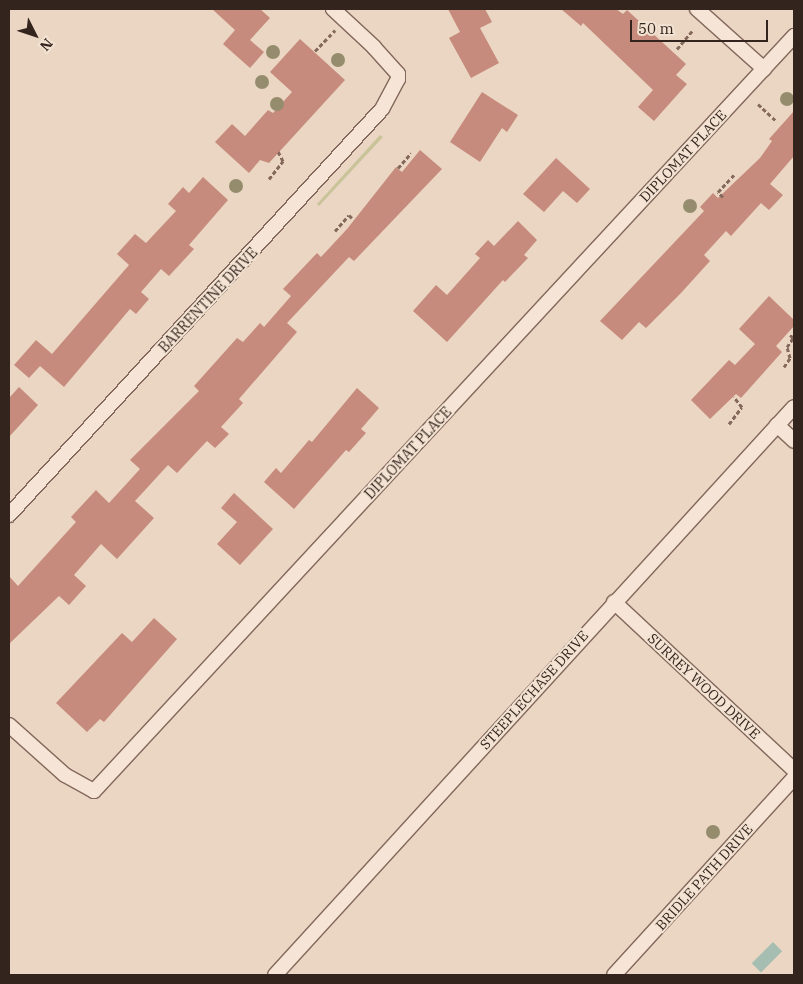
<!DOCTYPE html>
<style>
body{margin:0}
#map{position:relative;width:803px;height:984px;overflow:hidden;background:#ead6c3;font-family:"IBM Plex Serif",serif}
div>[style]{position:absolute}
.green>*{inset:0;background:#c8c398}
.water>*{inset:0;background:#a5beb1;transform-origin:0 0}
.building>*{inset:0;background:#c68b7c}
.path>*{height:3px;margin-top:-1.5px;transform-origin:0;background:repeating-linear-gradient(90deg,#83685b 0 4px,transparent 0 6.5px)}
.roads{filter:drop-shadow(1px 0 #83685b) drop-shadow(-1px 0 #83685b) drop-shadow(0 1px #83685b) drop-shadow(0 -1px #83685b)}
.street>*{height:14px;margin:-7px;padding:0 7px;transform-origin:7px;border-radius:7px;background:#f6e5d6}
.trees>*{width:14px;height:14px;margin:-7px;border-radius:50%;background:#948c6d}
span{translate:-50% -50%;white-space:nowrap;text-align:center;line-height:1.15;-webkit-text-stroke:4px #f2e2d2;paint-order:stroke}
.street-label{font-size:14px;color:#34241e}
.frame{position:absolute;inset:0;border:10px solid #34241e;pointer-events:none}
.north{position:absolute;left:10px;top:10px;width:50px;height:50px;-webkit-text-stroke:4px #f2e2d2;paint-order:stroke;rotate:131deg;font-size:14px;font-weight:700;line-height:20px;text-align:center;color:#34241e}
.north::after{content:'';display:block;margin:auto;width:18px;height:22px;background:#34241e;clip-path:polygon(50% 0,100% 100%,50% 72%,0 100%)}
.scale{position:absolute;left:630px;top:20px;width:138px;height:22px;box-sizing:border-box;border:2px solid #34241e;border-top:0;padding-left:6px;font-size:15px;line-height:18px;white-space:nowrap;color:#34241e;-webkit-text-stroke:4px #f2e2d2;paint-order:stroke}
</style>
<div id="map">
<div class="green">
<div style="clip-path:polygon(380px 135px,383px 137px,319px 206px,317px 204px)"></div>
</div>
<div class="water">
<div style="left:773px;top:942px;width:13px;height:30px;rotate:45deg"></div>
</div>
<div class="building">
<div style="clip-path:polygon(212px 9px,260px 9px,270px 18px,250px 40px,264px 52px,250px 68px,223px 44px,235px 30px)"></div>
<div style="clip-path:polygon(448px 9px,485px 9px,492px 22px,480px 28px,499px 63px,471px 78px,449px 38px,460px 32px)"></div>
<div style="clip-path:polygon(561px 9px,616px 9px,623px 14px,627px 10px,686px 64px,676px 75px,687px 84px,654px 121px,638px 107px,653px 90px,583px 23px,581px 26px)"></div>
<div style="clip-path:polygon(300px 39px,345px 80px,269px 163px,260px 160px,249px 173px,215px 142px,232px 124px,245px 136px,268px 110px,273px 113px,292px 92px,270px 72px)"></div>
<div style="clip-path:polygon(482px 92px,518px 115px,507px 132px,502px 128px,480px 162px,450px 142px)"></div>
<div style="clip-path:polygon(794px 111px,794px 156px,770px 184px,783px 195px,769px 210px,761px 203px,731px 236px,726px 231px,704px 255px,710px 261px,681px 293px,646px 328px,639px 322px,622px 340px,600px 321px,704px 211px,700px 207px,713px 193px,718px 198px,760px 158px,772px 141px,769px 139px)"></div>
<div style="clip-path:polygon(420px 150px,442px 169px,354px 261px,349px 257px,287px 323px,297px 332px,239px 399px,243px 403px,221px 427px,229px 434px,215px 448px,207px 441px,177px 473px,168px 465px,135px 501px,154px 518px,117px 559px,101px 544px,74px 575px,86px 586px,69px 605px,59px 596px,9px 644px,9px 576px,18px 586px,76px 522px,71px 517px,96px 490px,109px 503px,140px 469px,130px 460px,199px 391px,194px 386px,237px 338px,243px 342px,260px 323px,264px 327px,291px 296px,283px 289px,317px 253px,321px 257px,347px 229px,396px 167px,402px 172px)"></div>
<div style="clip-path:polygon(556px 158px,590px 189px,577px 203px,563px 191px,544px 212px,523px 194px)"></div>
<div style="clip-path:polygon(203px 177px,228px 200px,189px 245px,194px 249px,169px 276px,161px 269px,141px 292px,149px 299px,136px 314px,130px 309px,64px 387px,40px 366px,29px 378px,14px 365px,36px 340px,52px 354px,129px 265px,117px 254px,135px 234px,146px 243px,176px 211px,168px 204px,183px 187px,189px 193px)"></div>
<div style="clip-path:polygon(518px 221px,537px 240px,524px 255px,528px 258px,505px 282px,503px 280px,447px 342px,413px 311px,436px 285px,447px 295px,480px 258px,475px 254px,488px 240px,494px 246px)"></div>
<div style="clip-path:polygon(769px 296px,794px 320px,794px 326px,776px 346px,782px 352px,741px 398px,736px 394px,710px 419px,691px 400px,729px 360px,735px 365px,755px 344px,739px 329px)"></div>
<div style="clip-path:polygon(19px 387px,38px 405px,9px 437px,9px 398px)"></div>
<div style="clip-path:polygon(357px 388px,379px 408px,361px 429px,366px 433px,349px 452px,346px 450px,294px 509px,264px 482px,276px 468px,281px 473px,309px 440px,312px 442px)"></div>
<div style="clip-path:polygon(234px 493px,273px 529px,240px 565px,217px 544px,237px 522px,221px 508px)"></div>
<div style="clip-path:polygon(154px 618px,177px 639px,104px 722px,100px 719px,87px 732px,56px 703px,122px 633px,132px 642px)"></div>
</div>
<div class="path">
<div style="left:677px;top:49px;width:25px;rotate:-50deg"></div>
<div style="left:315px;top:51px;width:29px;rotate:-46deg"></div>
<div style="left:758px;top:104px;width:26px;rotate:43deg"></div>
<div style="left:398px;top:168px;width:20px;rotate:-49deg"></div>
<div style="left:269px;top:179px;width:23px;rotate:-52deg"></div>
<div style="left:283px;top:161px;width:11px;rotate:-117deg"></div>
<div style="left:723px;top:197px;width:7px;rotate:-135deg"></div>
<div style="left:718px;top:192px;width:26px;rotate:-47deg"></div>
<div style="left:335px;top:231px;width:21px;rotate:-49deg"></div>
<div style="left:349px;top:215px;width:4px;rotate:45deg"></div>
<div style="left:784px;top:367px;width:11px;rotate:-56deg"></div>
<div style="left:790px;top:358px;width:11px;rotate:-105deg"></div>
<div style="left:787px;top:347px;width:11px;rotate:-56deg"></div>
<div style="left:793px;top:338px;width:6px;rotate:-129deg"></div>
<div style="left:729px;top:424px;width:21px;rotate:-53deg"></div>
<div style="left:742px;top:407px;width:13px;rotate:-129deg"></div>
</div>
<div class="roads">
<div class="street">
<div style="left:697px;top:9px;width:90px;rotate:41.8deg"></div>
<div style="left:777px;top:425px;width:23px;rotate:43deg"></div>
<div style="left:9px;top:515px;width:551px;rotate:-47.43deg"></div>
<div style="left:382px;top:109px;width:34px;rotate:-62deg"></div>
<div style="left:398px;top:79px;width:5px;rotate:-90deg"></div>
<div style="left:398px;top:74px;width:36px;rotate:-132deg"></div>
<div style="left:374px;top:47px;width:56px;rotate:-137.2deg"></div>
<div style="left:614px;top:602px;width:246px;rotate:43deg"></div>
<div style="left:9px;top:725px;width:75px;rotate:41.8deg"></div>
<div style="left:65px;top:775px;width:33px;rotate:29deg"></div>
<div style="left:94px;top:791px;width:1030px;rotate:-47.16deg"></div>
<div style="left:275px;top:975px;width:769px;rotate:-47.58deg"></div>
<div style="left:614px;top:975px;width:267px;rotate:-47.6deg"></div>
</div>
</div>
<div class="trees">
<div style="left:273px;top:52px"></div>
<div style="left:338px;top:60px"></div>
<div style="left:262px;top:82px"></div>
<div style="left:787px;top:99px"></div>
<div style="left:277px;top:104px"></div>
<div style="left:236px;top:186px"></div>
<div style="left:690px;top:206px"></div>
<div style="left:713px;top:832px"></div>
</div>
<div class="street-label">
<span style="left:683px;top:156px;rotate:-47deg">DIPLOMAT PLACE</span>
<span style="left:208px;top:300px;rotate:-47deg">BARRENTINE DRIVE</span>
<span style="left:408px;top:453px;rotate:-47deg">DIPLOMAT PLACE</span>
<span style="left:704px;top:686px;rotate:43deg">SURREY WOOD DRIVE</span>
<span style="left:534px;top:690px;rotate:-48deg">STEEPLECHASE DRIVE</span>
<span style="left:704px;top:877px;rotate:-48deg">BRIDLE PATH DRIVE</span>
</div>
<div class="frame"></div>
<div class="north">N</div>
<div class="scale">50 m</div>
</div>
